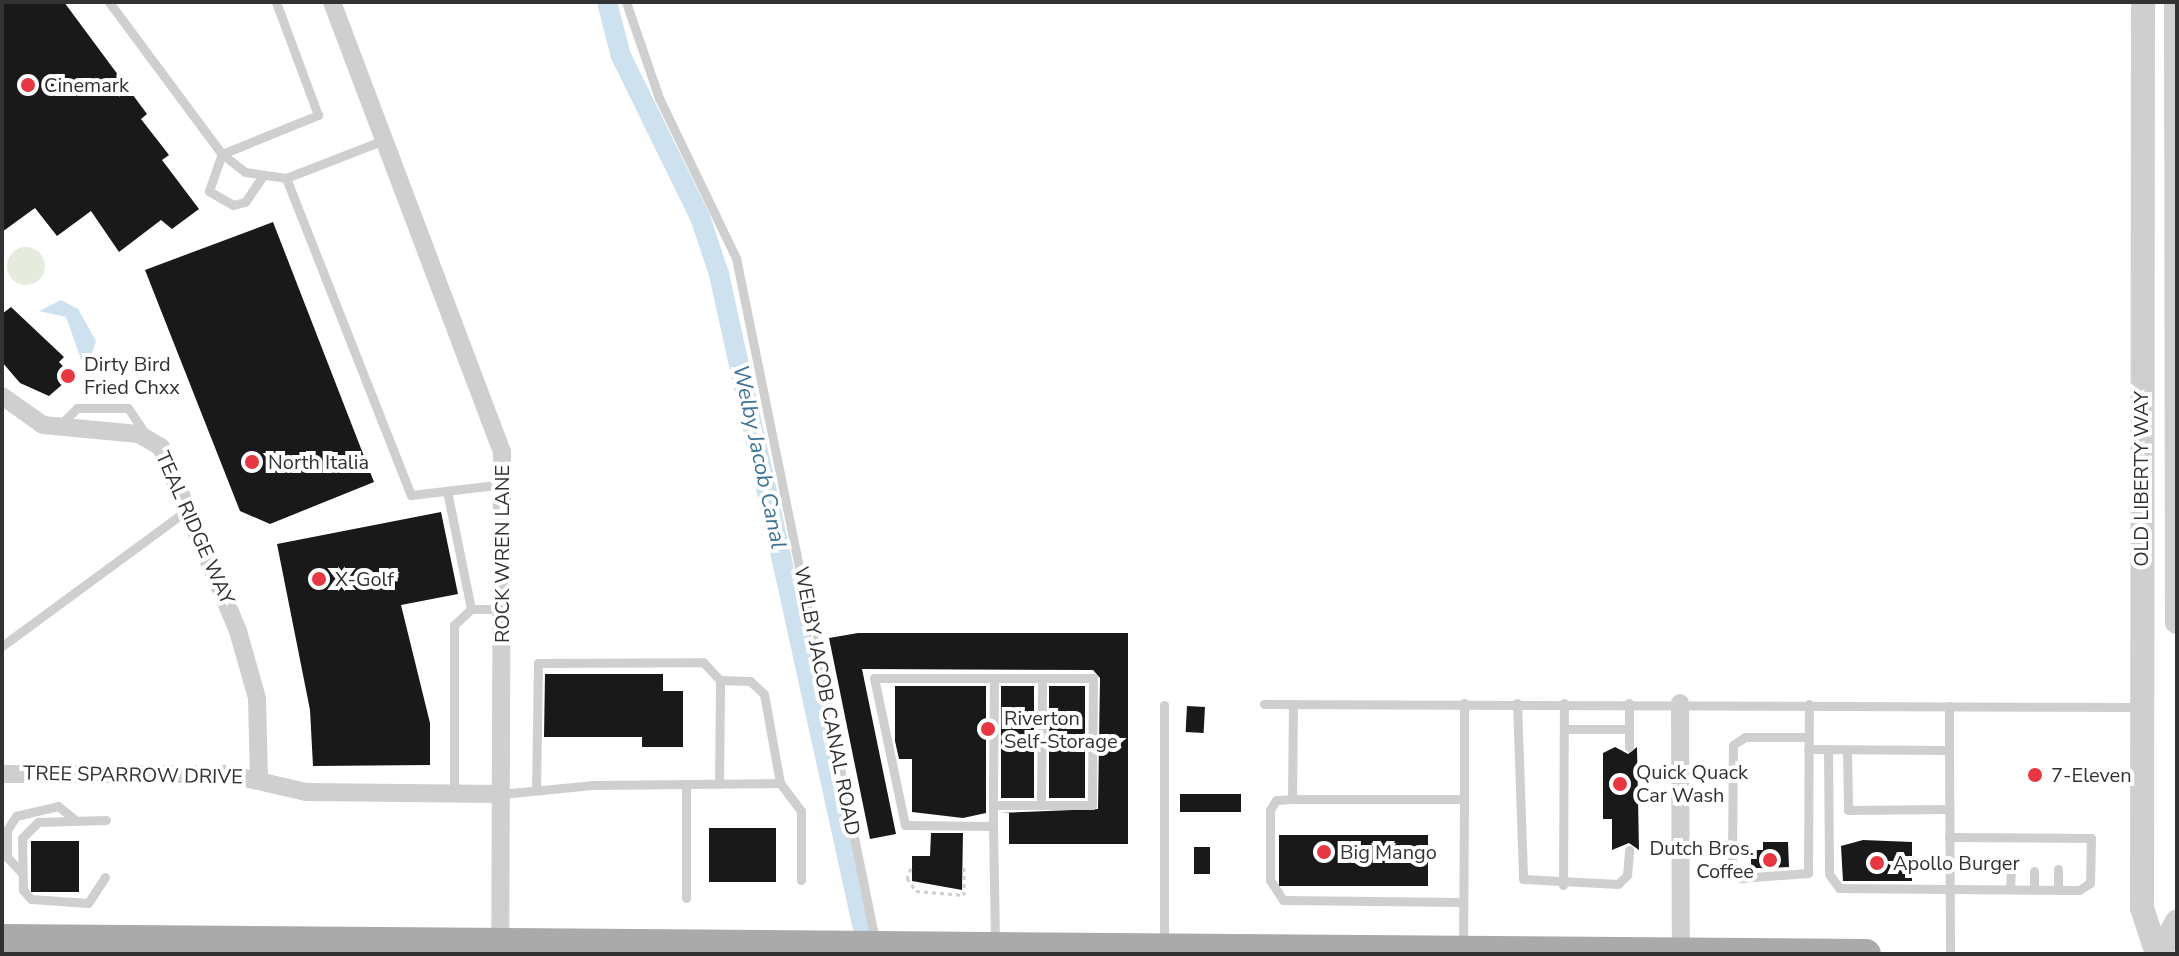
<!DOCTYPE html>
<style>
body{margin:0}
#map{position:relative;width:2179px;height:956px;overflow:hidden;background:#fff;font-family:"Nunito Sans",sans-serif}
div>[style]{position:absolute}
.green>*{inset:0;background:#e5ecde}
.round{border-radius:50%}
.water>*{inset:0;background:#cee1ee}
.canal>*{height:20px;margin:-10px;padding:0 10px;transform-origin:10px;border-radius:10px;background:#cee1ee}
.building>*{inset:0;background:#191919;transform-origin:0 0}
.path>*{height:3px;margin-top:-1.5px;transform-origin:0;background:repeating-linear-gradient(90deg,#cfcfcf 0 4px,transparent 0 8px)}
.service>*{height:9px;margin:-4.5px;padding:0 4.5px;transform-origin:4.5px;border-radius:4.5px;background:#cfcfcf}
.minor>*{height:18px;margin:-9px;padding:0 9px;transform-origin:9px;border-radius:9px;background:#cfcfcf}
.tertiary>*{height:24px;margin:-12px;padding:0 12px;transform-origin:12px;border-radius:12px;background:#cfcfcf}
.primary>*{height:30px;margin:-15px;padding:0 15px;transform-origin:15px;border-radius:15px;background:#aaa}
.dots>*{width:22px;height:22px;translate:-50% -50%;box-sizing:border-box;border:4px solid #fff;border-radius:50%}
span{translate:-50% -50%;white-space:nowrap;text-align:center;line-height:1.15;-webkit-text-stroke:8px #fff;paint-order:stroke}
.poi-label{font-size:20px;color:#323232}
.left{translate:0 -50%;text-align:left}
.right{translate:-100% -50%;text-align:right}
.street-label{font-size:20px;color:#323232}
.water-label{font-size:22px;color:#3e7396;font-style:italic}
.frame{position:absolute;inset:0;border:4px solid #323232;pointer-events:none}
</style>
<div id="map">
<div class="green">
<div class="round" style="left:7px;top:247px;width:38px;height:38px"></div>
</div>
<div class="water">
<div style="clip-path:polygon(61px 300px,78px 309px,96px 341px,89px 362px,82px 362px,66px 317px,39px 311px)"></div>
</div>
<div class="canal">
<div style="left:607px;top:2px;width:56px;rotate:75.5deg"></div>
<div style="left:621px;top:56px;width:179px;rotate:63.9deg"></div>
<div style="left:700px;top:217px;width:60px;rotate:71.6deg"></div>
<div style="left:719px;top:274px;width:671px;rotate:77.6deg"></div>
</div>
<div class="building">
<div style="clip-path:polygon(2px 2px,64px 2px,147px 114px,141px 119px,169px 155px,162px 160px,199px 209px,172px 229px,161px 220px,119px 252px,91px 211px,57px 236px,35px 208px,2px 232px)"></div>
<div style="clip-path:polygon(273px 222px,374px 482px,270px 524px,240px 511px,145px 270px)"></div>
<div style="clip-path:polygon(11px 307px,64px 357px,59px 362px,72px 376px,49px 396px,20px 383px,2px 362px,2px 314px)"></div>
<div style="clip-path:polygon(441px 512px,458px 594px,401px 605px,430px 723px,430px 765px,313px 766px,310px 710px,277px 544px)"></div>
<div style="clip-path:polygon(858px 633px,1128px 633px,1128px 844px,1009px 844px,1009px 813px,1000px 813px,1098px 809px,1100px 678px,1093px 670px,862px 669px,896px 834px,870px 839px,829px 638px)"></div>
<div style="clip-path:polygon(545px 674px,663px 674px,663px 691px,683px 691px,683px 747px,642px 747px,642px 737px,544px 737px)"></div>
<div style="clip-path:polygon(895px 686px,986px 686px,986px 813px,963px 818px,912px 812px,912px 759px,899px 759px,895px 741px)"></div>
<div style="left:1001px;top:686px;width:33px;height:112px"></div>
<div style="left:1049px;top:686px;width:36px;height:112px"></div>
<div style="left:1187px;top:706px;width:18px;height:26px;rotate:3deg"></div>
<div style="clip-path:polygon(1615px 747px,1628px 754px,1637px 747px,1639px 850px,1629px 843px,1612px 850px,1612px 819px,1603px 819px,1603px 753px)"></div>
<div style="left:1180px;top:794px;width:61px;height:18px"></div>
<div style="left:709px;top:828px;width:67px;height:54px"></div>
<div style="clip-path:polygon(931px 833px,963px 833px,962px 890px,912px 881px,912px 856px,930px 856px)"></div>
<div style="left:1279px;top:835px;width:149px;height:51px"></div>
<div style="clip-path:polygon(1863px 840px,1912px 842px,1912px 881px,1843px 881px,1841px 846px)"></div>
<div style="left:31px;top:841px;width:48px;height:51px"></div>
<div style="clip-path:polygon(1763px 842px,1788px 842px,1789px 867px,1751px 869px,1751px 850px,1763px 850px)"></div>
<div style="left:1194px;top:847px;width:16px;height:27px"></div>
</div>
<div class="path">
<div style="left:911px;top:868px;width:11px;rotate:112deg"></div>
<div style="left:907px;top:878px;width:16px;rotate:55deg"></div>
<div style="left:916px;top:891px;width:48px;rotate:4.8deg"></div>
<div style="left:964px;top:895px;width:30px;rotate:-90deg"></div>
</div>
<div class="service">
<div style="left:109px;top:2px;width:189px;rotate:53.4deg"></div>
<div style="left:222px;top:154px;width:104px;rotate:-22.1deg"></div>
<div style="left:318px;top:115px;width:121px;rotate:-110.4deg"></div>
<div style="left:626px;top:2px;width:102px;rotate:71deg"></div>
<div style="left:659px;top:98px;width:178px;rotate:64.3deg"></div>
<div style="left:736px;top:258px;width:696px;rotate:78.48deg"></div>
<div style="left:262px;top:177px;width:30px;rotate:124deg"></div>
<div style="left:245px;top:202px;width:12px;rotate:166deg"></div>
<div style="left:233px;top:205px;width:28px;rotate:-150deg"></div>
<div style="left:209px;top:191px;width:39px;rotate:-71deg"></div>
<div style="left:222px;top:154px;width:29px;rotate:38deg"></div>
<div style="left:245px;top:172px;width:41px;rotate:8.3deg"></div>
<div style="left:286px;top:178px;width:341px;rotate:68.5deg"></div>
<div style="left:411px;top:495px;width:94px;rotate:-6.7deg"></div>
<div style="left:286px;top:178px;width:105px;rotate:-21.2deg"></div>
<div style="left:59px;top:426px;width:25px;rotate:-45deg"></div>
<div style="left:77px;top:408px;width:51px"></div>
<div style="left:128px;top:408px;width:29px;rotate:56deg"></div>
<div style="left:447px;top:491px;width:120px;rotate:78.5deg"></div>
<div style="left:471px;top:609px;width:32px"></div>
<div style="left:2px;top:646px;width:230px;rotate:-36.3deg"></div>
<div style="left:994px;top:678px;width:127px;rotate:90.5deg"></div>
<div style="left:993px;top:805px;width:48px"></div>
<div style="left:1517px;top:703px;width:176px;rotate:88deg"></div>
<div style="left:1523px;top:879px;width:95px;rotate:3deg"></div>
<div style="left:1618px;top:884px;width:13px;rotate:-45deg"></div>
<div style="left:1627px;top:875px;width:25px;rotate:-85deg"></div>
<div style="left:1264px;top:704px;width:878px;rotate:0.2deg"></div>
<div style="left:1293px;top:704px;width:95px;rotate:90.6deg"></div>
<div style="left:1292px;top:799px;width:172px"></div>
<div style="left:1464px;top:799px;width:96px;rotate:-90deg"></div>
<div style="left:1564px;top:729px;width:65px"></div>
<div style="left:1808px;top:737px;width:63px;rotate:180deg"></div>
<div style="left:1745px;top:737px;width:14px;rotate:146deg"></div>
<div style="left:1733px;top:745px;width:119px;rotate:90.5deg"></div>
<div style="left:1732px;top:864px;width:17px;rotate:57deg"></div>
<div style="left:1741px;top:878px;width:67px;rotate:-4.3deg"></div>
<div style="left:1808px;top:873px;width:169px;rotate:-89.7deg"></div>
<div style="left:1629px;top:747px;width:44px;rotate:-90deg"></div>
<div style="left:1808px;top:749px;width:141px;rotate:0.4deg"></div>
<div style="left:1949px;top:750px;width:44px;rotate:-90deg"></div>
<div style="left:1828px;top:749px;width:125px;rotate:89.5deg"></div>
<div style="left:1829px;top:874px;width:17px;rotate:54deg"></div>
<div style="left:1839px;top:888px;width:240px;rotate:0.5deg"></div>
<div style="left:2079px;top:890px;width:13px;rotate:-32deg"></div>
<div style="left:2090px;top:883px;width:45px;rotate:-88.7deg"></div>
<div style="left:2091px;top:838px;width:142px;rotate:-179.6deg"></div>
<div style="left:1847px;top:750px;width:60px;rotate:89deg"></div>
<div style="left:1848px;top:810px;width:101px;rotate:-0.6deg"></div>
<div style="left:1949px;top:750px;width:204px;rotate:89.7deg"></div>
<div style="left:719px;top:784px;width:104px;rotate:-89.4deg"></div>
<div style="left:720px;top:680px;width:30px;rotate:2deg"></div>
<div style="left:750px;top:681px;width:19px;rotate:43deg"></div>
<div style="left:764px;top:694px;width:90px;rotate:79.8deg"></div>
<div style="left:536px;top:790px;width:127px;rotate:-89.1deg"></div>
<div style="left:538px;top:663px;width:165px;rotate:-0.3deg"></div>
<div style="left:703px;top:662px;width:25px;rotate:47deg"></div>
<div style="left:454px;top:794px;width:169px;rotate:-90deg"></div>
<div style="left:454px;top:625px;width:23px;rotate:-43deg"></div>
<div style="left:501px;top:794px;width:91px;rotate:-5.6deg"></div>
<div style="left:592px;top:785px;width:188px;rotate:-0.6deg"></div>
<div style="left:780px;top:783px;width:35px;rotate:53deg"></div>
<div style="left:801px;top:811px;width:69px;rotate:90deg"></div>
<div style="left:1292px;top:799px;width:16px;rotate:176deg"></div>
<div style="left:1276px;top:800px;width:12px;rotate:121deg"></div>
<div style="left:1270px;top:810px;width:70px;rotate:90deg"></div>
<div style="left:1270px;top:880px;width:24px;rotate:57deg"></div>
<div style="left:1283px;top:900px;width:180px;rotate:0.6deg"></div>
<div style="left:993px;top:805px;width:21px;rotate:90deg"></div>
<div style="left:993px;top:826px;width:88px;rotate:-179.3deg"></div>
<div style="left:905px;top:825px;width:150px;rotate:-101.9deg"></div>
<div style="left:874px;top:678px;width:219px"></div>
<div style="left:1093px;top:678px;width:127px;rotate:90.5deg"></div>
<div style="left:1092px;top:805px;width:51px;rotate:180deg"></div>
<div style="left:1041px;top:805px;width:127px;rotate:-89.5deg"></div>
<div style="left:993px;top:826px;width:117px;rotate:89deg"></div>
<div style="left:2058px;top:869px;width:21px;rotate:90deg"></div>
<div style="left:21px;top:872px;width:21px;rotate:-133deg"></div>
<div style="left:7px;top:857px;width:27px;rotate:-90deg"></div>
<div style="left:7px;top:830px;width:17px;rotate:-57deg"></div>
<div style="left:16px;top:816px;width:43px;rotate:-13.4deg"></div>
<div style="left:58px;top:806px;width:21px;rotate:39deg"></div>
<div style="left:105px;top:877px;width:31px;rotate:123deg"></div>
<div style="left:88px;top:903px;width:57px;rotate:-176deg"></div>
<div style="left:31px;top:899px;width:12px;rotate:-132deg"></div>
<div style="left:23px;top:890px;width:52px;rotate:-91.1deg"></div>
<div style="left:22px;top:838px;width:23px;rotate:-45deg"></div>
<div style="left:38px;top:822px;width:68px;rotate:-1.7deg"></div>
<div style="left:1563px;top:885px;width:182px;rotate:-89.7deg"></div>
<div style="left:2010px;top:889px;width:20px;rotate:-87deg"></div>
<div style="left:2034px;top:889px;width:18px;rotate:-90deg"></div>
<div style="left:686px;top:898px;width:114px;rotate:-90deg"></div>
<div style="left:1164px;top:946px;width:241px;rotate:-90deg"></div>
<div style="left:1463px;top:948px;width:149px;rotate:-89.6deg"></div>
</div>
<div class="minor">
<div style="left:332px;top:2px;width:481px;rotate:69.3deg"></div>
<div style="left:502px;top:452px;width:492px;rotate:90.2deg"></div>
<div style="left:2px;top:396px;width:50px;rotate:35.3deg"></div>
<div style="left:43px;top:425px;width:96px;rotate:5.4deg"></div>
<div style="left:139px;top:434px;width:26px;rotate:31deg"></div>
<div style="left:161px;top:447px;width:199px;rotate:67.3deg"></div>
<div style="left:238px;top:631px;width:70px;rotate:74.2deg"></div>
<div style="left:257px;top:698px;width:80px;rotate:88.6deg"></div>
<div style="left:1680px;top:703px;width:249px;rotate:89.8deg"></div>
<div style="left:2px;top:774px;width:226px"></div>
<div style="left:228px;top:774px;width:80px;rotate:13deg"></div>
<div style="left:306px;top:792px;width:195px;rotate:0.6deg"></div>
</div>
<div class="tertiary">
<div style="left:2143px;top:2px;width:906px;rotate:90.06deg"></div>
<div style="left:2142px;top:908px;width:48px;rotate:71.9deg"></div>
<div style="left:2176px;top:2px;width:620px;rotate:89.91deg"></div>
<div style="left:2159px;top:954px;width:37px;rotate:-61deg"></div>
</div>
<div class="primary">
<div style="left:2px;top:939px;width:1864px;rotate:0.46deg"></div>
</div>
<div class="dots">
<div style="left:28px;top:85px;background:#e63742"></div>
<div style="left:68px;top:376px;background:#e63742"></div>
<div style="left:252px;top:462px;background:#e63742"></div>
<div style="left:319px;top:579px;background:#e63742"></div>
<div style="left:988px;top:729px;background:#e63742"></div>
<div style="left:2035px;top:775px;background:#e63742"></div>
<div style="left:1620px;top:784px;background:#e63742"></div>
<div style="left:1324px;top:852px;background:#e63742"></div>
<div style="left:1770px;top:860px;background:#e63742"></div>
<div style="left:1877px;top:863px;background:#e63742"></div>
</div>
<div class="poi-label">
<span class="left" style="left:44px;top:85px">Cinemark</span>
<span class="left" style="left:84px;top:376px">Dirty Bird<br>Fried Chxx</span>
<span class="left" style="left:268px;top:462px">North Italia</span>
<span class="left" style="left:335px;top:579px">X-Golf</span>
<span class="left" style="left:1004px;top:730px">Riverton<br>Self-Storage</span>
<span class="left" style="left:1636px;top:784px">Quick Quack<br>Car Wash</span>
<span class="left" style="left:2051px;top:775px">7-Eleven</span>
<span class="right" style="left:1754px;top:860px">Dutch Bros.<br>Coffee</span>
<span class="left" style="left:1340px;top:852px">Big Mango</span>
<span class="left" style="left:1893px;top:863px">Apollo Burger</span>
</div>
<div class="street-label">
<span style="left:2141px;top:479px;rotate:-90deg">OLD LIBERTY WAY</span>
<span style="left:195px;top:528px;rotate:66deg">TEAL RIDGE WAY</span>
<span style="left:502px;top:554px;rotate:-90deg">ROCK WREN LANE</span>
<span style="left:827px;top:701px;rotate:79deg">WELBY JACOB CANAL ROAD</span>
<span style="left:133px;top:775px;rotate:1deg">TREE SPARROW DRIVE</span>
</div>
<div class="water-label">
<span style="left:759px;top:457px;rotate:78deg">Welby Jacob Canal</span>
</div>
<div class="frame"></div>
</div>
